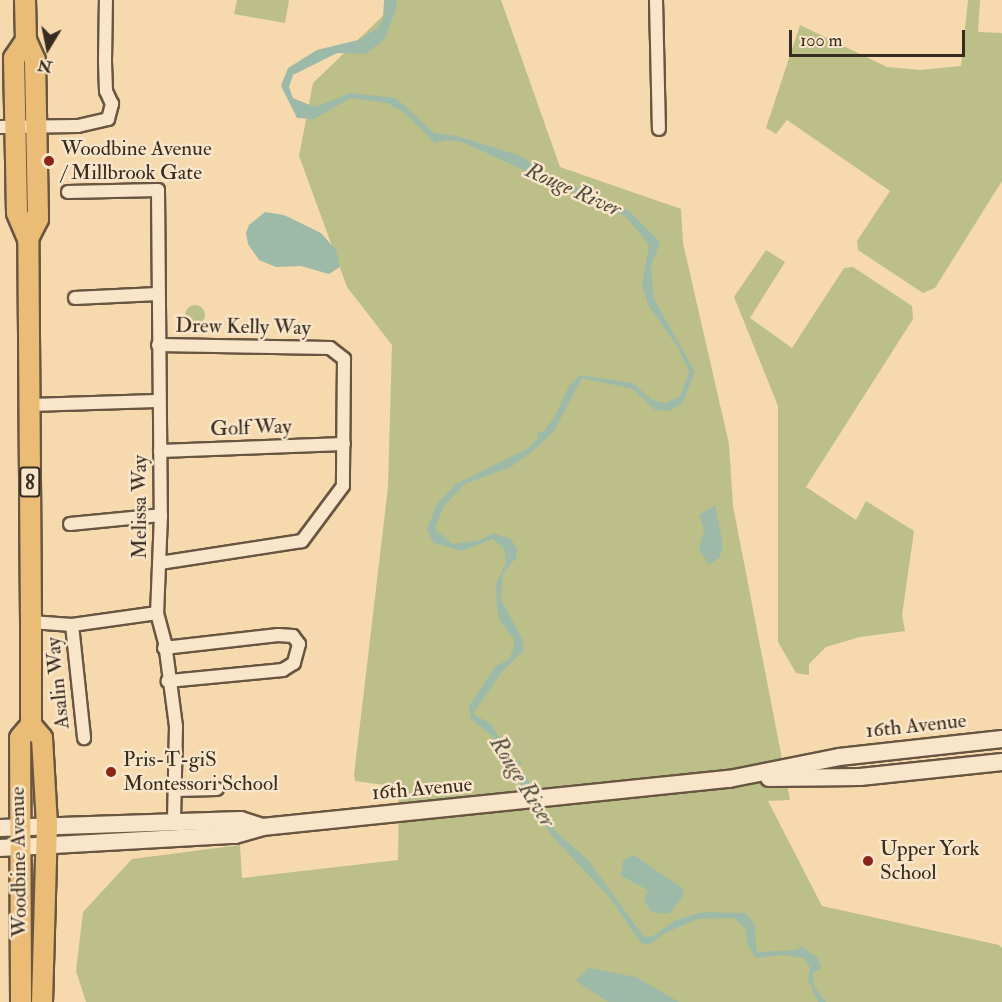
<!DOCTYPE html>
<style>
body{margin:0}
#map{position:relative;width:1002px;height:1002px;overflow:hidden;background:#f6d9ad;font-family:"IM FELL Double Pica",serif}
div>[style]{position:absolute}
.green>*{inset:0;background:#bdbf89}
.round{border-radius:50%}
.water>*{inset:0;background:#9dbaa8}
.roads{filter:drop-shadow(2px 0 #685642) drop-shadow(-2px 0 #685642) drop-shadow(0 2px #685642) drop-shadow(0 -2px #685642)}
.street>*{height:12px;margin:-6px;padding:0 6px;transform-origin:6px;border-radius:6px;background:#f9e6ca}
.secondary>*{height:16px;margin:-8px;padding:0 8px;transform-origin:8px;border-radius:8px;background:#f9e6ca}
.primary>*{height:20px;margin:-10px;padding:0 10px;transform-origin:10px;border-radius:10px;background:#ebbc76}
.dots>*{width:16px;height:16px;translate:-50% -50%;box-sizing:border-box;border:3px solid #f9e6ca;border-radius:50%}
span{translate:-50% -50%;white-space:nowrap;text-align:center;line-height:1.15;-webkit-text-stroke:5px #f9e6ca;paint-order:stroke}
.shield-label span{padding:2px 4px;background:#f9e6ca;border:2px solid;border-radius:4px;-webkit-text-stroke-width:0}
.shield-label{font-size:20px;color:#382b1f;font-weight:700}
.poi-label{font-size:21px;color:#382b1f}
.left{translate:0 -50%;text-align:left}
.street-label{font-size:21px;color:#382b1f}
.water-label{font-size:22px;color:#514f41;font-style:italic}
.north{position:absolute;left:18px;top:18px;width:60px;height:60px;-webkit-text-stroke:4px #f9e6ca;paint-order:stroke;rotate:190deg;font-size:16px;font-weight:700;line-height:24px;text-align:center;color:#382b1f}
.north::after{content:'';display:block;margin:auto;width:21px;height:27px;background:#382b1f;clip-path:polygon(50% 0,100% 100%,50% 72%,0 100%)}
.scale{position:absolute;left:789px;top:30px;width:176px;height:27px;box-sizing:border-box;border:3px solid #382b1f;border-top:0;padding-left:8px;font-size:18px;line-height:21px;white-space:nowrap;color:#382b1f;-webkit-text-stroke:4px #f9e6ca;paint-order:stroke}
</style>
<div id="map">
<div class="green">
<div style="clip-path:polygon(237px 0,289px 0,285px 23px,234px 14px)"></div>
<div style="clip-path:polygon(394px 0,501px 0,560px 167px,681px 209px,683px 243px,729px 444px,733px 506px,790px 800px,768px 801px,822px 906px,999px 945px,1002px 948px,1002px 1002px,86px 1002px,76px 971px,83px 912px,132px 859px,240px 845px,242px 878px,398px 860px,399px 787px,355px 781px,354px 775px,388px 487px,392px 345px,347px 287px,299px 156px,313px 83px,389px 10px)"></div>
<div style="clip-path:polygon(968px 0,980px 0,978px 32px,1002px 33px,1002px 181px,935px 288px,923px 293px,858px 250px,857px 241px,890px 191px,787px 120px,776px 134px,766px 128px,800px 25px,887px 67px,920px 70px,961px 66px)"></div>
<div style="clip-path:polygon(766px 250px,785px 262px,750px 318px,792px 348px,844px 268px,853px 267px,912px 306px,913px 319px,806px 487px,856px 520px,866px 501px,914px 531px,902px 615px,905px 631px,860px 637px,826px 647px,809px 664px,809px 675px,796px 673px,778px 642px,778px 406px,734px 297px)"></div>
<div class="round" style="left:185px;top:305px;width:20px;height:20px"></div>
</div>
<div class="water">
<div style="clip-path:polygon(384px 0,396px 0,397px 6px,385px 39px,365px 54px,337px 53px,293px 75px,289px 87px,293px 98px,315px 107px,350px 93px,396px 98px,434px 133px,457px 136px,521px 156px,542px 171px,629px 211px,660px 242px,651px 267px,654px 299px,695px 372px,683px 402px,670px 411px,655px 410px,633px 389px,582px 378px,554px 431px,533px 451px,511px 467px,465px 484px,443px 507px,435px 529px,453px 544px,481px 540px,493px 533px,511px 539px,517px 549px,516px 558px,503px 573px,501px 599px,523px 641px,523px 651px,501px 673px,473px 714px,491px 724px,513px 759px,523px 763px,516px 766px,525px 774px,555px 831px,588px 860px,644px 937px,653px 936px,676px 920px,703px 912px,745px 913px,754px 923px,757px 952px,797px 950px,801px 946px,818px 958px,821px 968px,813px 973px,814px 986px,826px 1002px,818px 1002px,808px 980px,810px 968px,804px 958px,784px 955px,756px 958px,747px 944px,746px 929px,734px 918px,698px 919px,665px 933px,650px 944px,642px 944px,609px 897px,551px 835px,493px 737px,471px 719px,469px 706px,495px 667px,509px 659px,514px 647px,514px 639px,500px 621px,497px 610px,496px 584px,506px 562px,504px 549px,493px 539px,462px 551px,433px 543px,427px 530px,436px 505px,456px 484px,529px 448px,538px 438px,537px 433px,543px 432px,554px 418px,569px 386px,580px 375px,633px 383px,652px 400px,666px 403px,680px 396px,689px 372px,679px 349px,648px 305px,642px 284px,649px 245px,625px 216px,462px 142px,447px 140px,435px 143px,405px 113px,387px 103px,351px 98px,314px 119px,297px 118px,281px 86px,288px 68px,317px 50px,358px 40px,378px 28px,383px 18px)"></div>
<div style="clip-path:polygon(265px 212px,284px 215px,321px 233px,336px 250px,340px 267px,329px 274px,301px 266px,276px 267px,259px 260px,248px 244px,246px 233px,249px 225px)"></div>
<div style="clip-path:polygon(715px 505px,723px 545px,720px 557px,709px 565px,699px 549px,704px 531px,699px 515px)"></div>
<div style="clip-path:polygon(634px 855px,682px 888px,684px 895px,669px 914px,651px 912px,644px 900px,648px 890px,621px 876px,623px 860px)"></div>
<div style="clip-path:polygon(589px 968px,636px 977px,679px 1002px,608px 1002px,576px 981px)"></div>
</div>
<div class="roads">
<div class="street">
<div style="left:656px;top:0;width:129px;rotate:88.7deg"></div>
<div style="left:0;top:127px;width:78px;rotate:-0.7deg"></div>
<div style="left:78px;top:126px;width:31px;rotate:-13deg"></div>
<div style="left:108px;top:119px;width:16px;rotate:-75deg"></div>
<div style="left:112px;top:104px;width:14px;rotate:-115deg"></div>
<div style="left:106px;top:91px;width:30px;rotate:-92deg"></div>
<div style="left:105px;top:61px;width:61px;rotate:-89.1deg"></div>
<div style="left:68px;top:192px;width:90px;rotate:-1.3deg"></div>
<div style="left:158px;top:190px;width:325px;rotate:89.5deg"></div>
<div style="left:161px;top:515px;width:98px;rotate:92.3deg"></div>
<div style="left:157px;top:613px;width:31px;rotate:75deg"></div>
<div style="left:165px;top:643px;width:84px;rotate:82.5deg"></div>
<div style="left:176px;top:726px;width:96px;rotate:91.2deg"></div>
<div style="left:75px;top:298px;width:82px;rotate:-2.8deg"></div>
<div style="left:158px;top:345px;width:172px;rotate:1deg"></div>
<div style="left:330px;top:348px;width:18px;rotate:38deg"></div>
<div style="left:344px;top:359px;width:127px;rotate:90.5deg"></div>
<div style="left:343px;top:486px;width:69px;rotate:126.7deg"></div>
<div style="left:302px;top:541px;width:144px;rotate:171.2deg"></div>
<div style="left:29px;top:405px;width:129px;rotate:-1.8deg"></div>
<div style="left:160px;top:451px;width:184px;rotate:-2.2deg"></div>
<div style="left:70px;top:524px;width:91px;rotate:-5.6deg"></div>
<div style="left:31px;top:622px;width:41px;rotate:4.2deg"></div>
<div style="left:72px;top:625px;width:86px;rotate:-8deg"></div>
<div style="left:72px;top:625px;width:114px;rotate:83.9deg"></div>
<div style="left:164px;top:648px;width:115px;rotate:-6.5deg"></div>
<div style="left:278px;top:635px;width:15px;rotate:4deg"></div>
<div style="left:293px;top:636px;width:10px;rotate:53deg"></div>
<div style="left:299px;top:644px;width:20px;rotate:105deg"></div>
<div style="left:294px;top:663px;width:13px;rotate:148deg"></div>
<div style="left:283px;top:670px;width:116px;rotate:174.5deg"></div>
<div style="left:175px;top:790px;width:42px;rotate:-1.4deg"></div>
</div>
<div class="secondary">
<div style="left:769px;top:778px;width:91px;rotate:-0.6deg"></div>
<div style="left:860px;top:777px;width:143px;rotate:-6deg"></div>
<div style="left:0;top:828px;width:241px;rotate:-1.9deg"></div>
<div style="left:241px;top:820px;width:22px;rotate:18deg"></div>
<div style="left:0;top:848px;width:235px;rotate:-3.2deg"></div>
<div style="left:235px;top:835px;width:29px;rotate:-16deg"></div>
<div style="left:263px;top:827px;width:468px;rotate:-5.9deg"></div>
<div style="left:729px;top:779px;width:112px;rotate:-11.3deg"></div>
<div style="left:839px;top:757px;width:164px;rotate:-6.3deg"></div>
</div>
<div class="primary">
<div style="left:25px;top:0;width:40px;rotate:88.6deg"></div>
<div style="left:26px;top:40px;width:22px;rotate:66deg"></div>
<div style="left:35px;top:60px;width:159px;rotate:88.9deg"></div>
<div style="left:38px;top:219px;width:22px;rotate:117deg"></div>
<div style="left:31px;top:725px;width:17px;rotate:50deg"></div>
<div style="left:42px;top:738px;width:86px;rotate:86.7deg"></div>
<div style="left:47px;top:824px;width:178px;rotate:91.6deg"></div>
<div style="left:21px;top:1002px;width:264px;rotate:-90.2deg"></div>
<div style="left:20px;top:738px;width:17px;rotate:-50deg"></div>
<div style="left:31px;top:725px;width:103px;rotate:-90deg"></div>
<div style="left:31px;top:622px;width:383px;rotate:-90.4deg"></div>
<div style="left:28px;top:239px;width:28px;rotate:-113deg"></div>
<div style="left:17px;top:213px;width:155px;rotate:-91.1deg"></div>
<div style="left:14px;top:58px;width:22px;rotate:-56deg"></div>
</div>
</div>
<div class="dots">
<div style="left:49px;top:161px;background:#8f2418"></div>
<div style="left:111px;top:772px;background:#8f2418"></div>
<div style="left:868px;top:861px;background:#8f2418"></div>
</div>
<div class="shield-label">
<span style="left:30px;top:482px">8</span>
</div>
<div class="poi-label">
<span class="left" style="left:61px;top:161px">Woodbine Avenue<br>/ Millbrook Gate</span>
<span class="left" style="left:123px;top:772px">Pris-T-giS<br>Montessori School</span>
<span class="left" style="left:880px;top:861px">Upper York<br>School</span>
</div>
<div class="street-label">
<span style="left:243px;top:327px;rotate:1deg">Drew Kelly Way</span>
<span style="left:251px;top:428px;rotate:-2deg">Golf Way</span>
<span style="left:140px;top:507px;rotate:-90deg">Melissa Way</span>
<span style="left:58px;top:683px;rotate:-96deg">Asalin Way</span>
<span style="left:916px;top:726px;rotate:-6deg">16th Avenue</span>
<span style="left:422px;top:789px;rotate:-5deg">16th Avenue</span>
<span style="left:19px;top:862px;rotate:-91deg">Woodbine Avenue</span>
</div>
<div class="water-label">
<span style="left:573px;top:190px;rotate:24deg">Rouge River</span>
<span style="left:522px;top:782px;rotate:58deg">Rouge River</span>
</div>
<div class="north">N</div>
<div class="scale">100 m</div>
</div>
